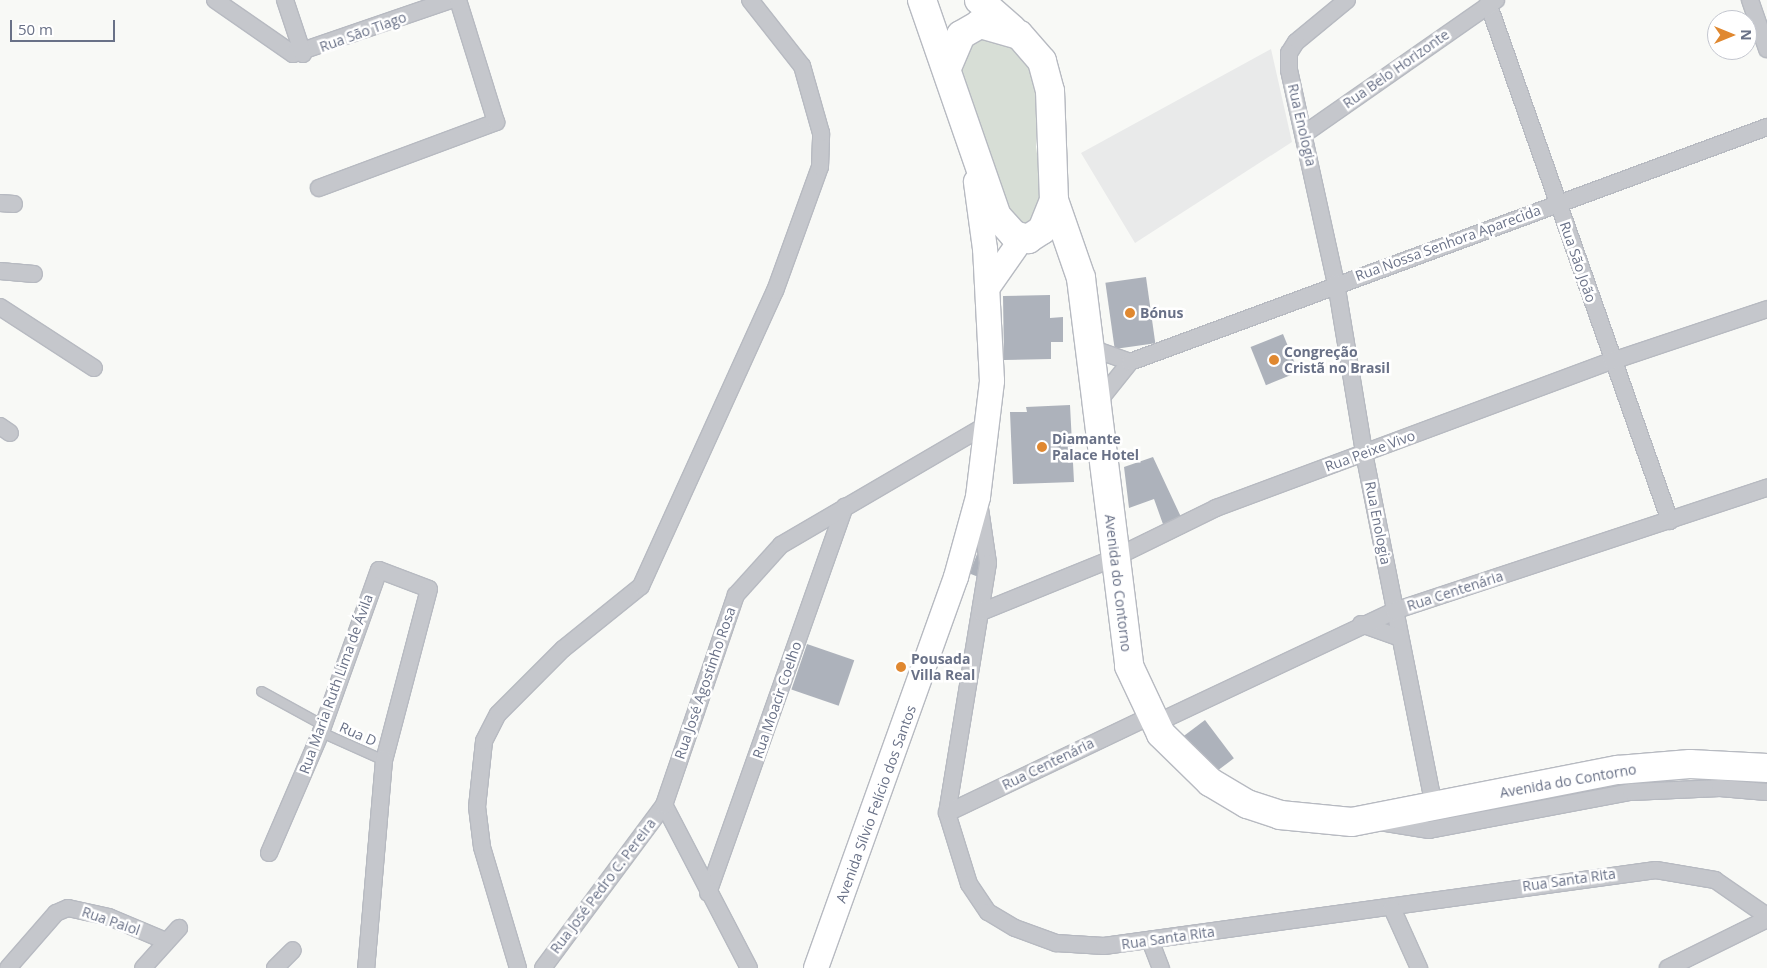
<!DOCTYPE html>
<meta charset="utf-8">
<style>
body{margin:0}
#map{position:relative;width:1767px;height:968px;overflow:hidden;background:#f8f9f6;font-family:"Open Sans",sans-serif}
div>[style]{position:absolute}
.built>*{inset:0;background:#e9eaea}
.green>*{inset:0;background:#d7ded6}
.building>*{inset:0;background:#adb2bb;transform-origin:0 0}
.roads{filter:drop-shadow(1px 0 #b7bac1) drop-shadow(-1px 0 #b7bac1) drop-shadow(0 1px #b7bac1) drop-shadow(0 -1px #b7bac1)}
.lane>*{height:9px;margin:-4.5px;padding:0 4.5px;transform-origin:4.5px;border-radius:4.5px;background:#c5c7cc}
.street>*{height:16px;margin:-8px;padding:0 8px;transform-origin:8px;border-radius:8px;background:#c5c7cc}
.secondary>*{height:24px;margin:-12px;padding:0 12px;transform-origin:12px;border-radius:12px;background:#fff}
.highway>*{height:28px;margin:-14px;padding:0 14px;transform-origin:14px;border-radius:14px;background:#fff}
.dots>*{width:14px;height:14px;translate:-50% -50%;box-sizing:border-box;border:2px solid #fff;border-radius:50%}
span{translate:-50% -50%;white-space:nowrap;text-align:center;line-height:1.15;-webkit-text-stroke:5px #fff;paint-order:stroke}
.street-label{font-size:14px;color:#697187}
.poi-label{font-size:14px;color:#697187;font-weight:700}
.left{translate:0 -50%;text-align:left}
.north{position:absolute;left:1707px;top:10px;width:50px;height:50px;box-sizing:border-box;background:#fff;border:1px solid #c3c6cf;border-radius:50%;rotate:90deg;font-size:14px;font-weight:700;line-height:20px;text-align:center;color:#697187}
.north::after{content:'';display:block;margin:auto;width:18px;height:22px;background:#e08830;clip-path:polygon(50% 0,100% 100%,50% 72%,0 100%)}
.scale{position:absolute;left:10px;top:20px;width:105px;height:22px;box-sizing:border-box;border:2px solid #697187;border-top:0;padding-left:6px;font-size:15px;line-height:18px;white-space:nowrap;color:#697187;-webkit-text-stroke:4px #fff;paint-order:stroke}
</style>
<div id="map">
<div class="built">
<div style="clip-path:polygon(1271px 49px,1292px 142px,1135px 243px,1081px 153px)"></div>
</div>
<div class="green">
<div style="clip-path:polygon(977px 36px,1002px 36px,1023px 56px,1038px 91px,1036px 147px,1045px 205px,1038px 225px,1017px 232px,965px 108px,958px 59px)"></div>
</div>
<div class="building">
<div style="left:1146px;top:277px;width:67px;height:41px;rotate:82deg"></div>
<div style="clip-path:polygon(1050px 295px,1050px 318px,1063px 317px,1063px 342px,1051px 342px,1051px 359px,1004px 360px,1003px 296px)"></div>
<div style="left:1283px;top:334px;width:41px;height:35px;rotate:68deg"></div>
<div style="clip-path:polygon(1070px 405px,1074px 482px,1013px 484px,1010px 412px,1027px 412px,1026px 407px)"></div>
<div style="clip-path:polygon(1153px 457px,1181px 517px,1164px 527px,1154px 499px,1129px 508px,1124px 467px)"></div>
<div style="left:977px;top:554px;width:9px;height:21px;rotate:21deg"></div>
<div style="left:807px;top:644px;width:50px;height:48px;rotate:19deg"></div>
<div style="left:1205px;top:720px;width:48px;height:27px;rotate:53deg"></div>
</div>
<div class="roads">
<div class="lane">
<div style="left:261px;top:691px;width:71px;rotate:28.7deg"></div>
<div style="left:321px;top:732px;width:69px;rotate:24deg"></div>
</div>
<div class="street">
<div style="left:215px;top:0;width:95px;rotate:34.7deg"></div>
<div style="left:293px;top:54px;width:167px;rotate:-18.9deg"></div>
<div style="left:285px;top:0;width:57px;rotate:71.6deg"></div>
<div style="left:1347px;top:0;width:66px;rotate:140.5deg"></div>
<div style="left:1296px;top:42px;width:13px;rotate:122deg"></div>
<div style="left:1289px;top:53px;width:17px;rotate:90deg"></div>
<div style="left:1289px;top:70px;width:218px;rotate:77.6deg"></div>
<div style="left:1336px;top:283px;width:172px;rotate:80.6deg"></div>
<div style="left:1364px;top:453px;width:362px;rotate:78.8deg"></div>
<div style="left:1750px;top:0;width:52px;rotate:70.9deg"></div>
<div style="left:1488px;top:3px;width:549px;rotate:70.64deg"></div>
<div style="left:1304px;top:134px;width:234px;rotate:-34.9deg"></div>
<div style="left:319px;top:188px;width:189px;rotate:-20.4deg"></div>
<div style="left:496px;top:122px;width:128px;rotate:-107.3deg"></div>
<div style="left:0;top:203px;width:14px;rotate:4deg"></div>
<div style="left:0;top:271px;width:34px;rotate:5deg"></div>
<div style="left:0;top:307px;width:112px;rotate:33deg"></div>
<div style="left:1091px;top:348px;width:41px;rotate:19.7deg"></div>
<div style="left:1098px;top:402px;width:51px;rotate:-51.3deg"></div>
<div style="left:1130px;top:362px;width:679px;rotate:-20.25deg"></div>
<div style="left:0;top:426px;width:12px;rotate:35deg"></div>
<div style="left:979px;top:502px;width:62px;rotate:81.6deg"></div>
<div style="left:988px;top:563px;width:253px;rotate:99.3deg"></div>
<div style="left:947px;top:813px;width:74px;rotate:72.8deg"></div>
<div style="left:969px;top:884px;width:34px;rotate:56deg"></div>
<div style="left:988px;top:912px;width:31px;rotate:31deg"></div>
<div style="left:1015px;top:928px;width:44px;rotate:20.1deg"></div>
<div style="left:1056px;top:943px;width:48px;rotate:3.6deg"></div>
<div style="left:1104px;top:946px;width:557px;rotate:-7.84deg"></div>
<div style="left:1656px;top:870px;width:60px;rotate:9.6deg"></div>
<div style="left:1715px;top:880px;width:63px;rotate:34.7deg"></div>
<div style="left:981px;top:612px;width:144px;rotate:-22.1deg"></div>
<div style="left:1114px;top:558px;width:114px;rotate:-26.1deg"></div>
<div style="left:1216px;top:508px;width:422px;rotate:-20.4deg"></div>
<div style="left:1612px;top:361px;width:163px;rotate:-18.5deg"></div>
<div style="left:1361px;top:624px;width:41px;rotate:19.7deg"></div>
<div style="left:1154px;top:724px;width:265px;rotate:-25.2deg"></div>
<div style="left:1394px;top:611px;width:393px;rotate:-18.3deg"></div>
<div style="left:947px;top:813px;width:225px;rotate:-25.5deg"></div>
<div style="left:1380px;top:822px;width:50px;rotate:9.3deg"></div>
<div style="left:1429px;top:830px;width:206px;rotate:-10.7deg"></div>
<div style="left:1631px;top:792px;width:89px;rotate:-2.6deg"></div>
<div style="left:1720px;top:788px;width:47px;rotate:4.9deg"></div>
<div style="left:269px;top:853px;width:132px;rotate:-66.7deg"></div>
<div style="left:321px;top:732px;width:172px;rotate:-70.3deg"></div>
<div style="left:379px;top:570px;width:53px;rotate:20.8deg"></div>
<div style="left:429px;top:589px;width:177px;rotate:104.7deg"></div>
<div style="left:384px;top:760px;width:209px;rotate:94.9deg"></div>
<div style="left:708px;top:893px;width:410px;rotate:-70.5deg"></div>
<div style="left:1392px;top:908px;width:66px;rotate:65.8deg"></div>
<div style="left:1150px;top:940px;width:30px;rotate:69deg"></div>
<div style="left:8px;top:968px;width:73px;rotate:-48.9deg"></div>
<div style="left:56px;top:913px;width:13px;rotate:-23deg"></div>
<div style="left:68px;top:908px;width:42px;rotate:12.4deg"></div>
<div style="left:109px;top:917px;width:62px;rotate:22.8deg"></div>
<div style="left:143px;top:968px;width:54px;rotate:-48deg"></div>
<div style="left:275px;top:968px;width:25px;rotate:-45deg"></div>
<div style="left:518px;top:968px;width:126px;rotate:-106.6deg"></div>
<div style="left:482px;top:847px;width:40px;rotate:-97.1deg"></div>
<div style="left:477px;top:807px;width:66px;rotate:-83.9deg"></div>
<div style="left:484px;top:741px;width:30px;rotate:-63deg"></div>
<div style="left:498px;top:714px;width:92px;rotate:-45deg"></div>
<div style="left:563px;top:649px;width:100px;rotate:-38.9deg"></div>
<div style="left:641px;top:586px;width:324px;rotate:-65.6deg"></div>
<div style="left:775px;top:291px;width:132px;rotate:-70.1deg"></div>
<div style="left:820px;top:167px;width:34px;rotate:-88deg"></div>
<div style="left:821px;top:133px;width:70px;rotate:-105.8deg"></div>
<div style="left:802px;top:66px;width:84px;rotate:-128.2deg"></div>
<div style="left:543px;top:968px;width:203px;rotate:-53.4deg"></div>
<div style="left:749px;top:968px;width:184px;rotate:-117.5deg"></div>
<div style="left:664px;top:805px;width:222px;rotate:-71.1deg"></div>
<div style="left:736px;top:595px;width:67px;rotate:-48deg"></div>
<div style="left:781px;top:545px;width:242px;rotate:-30.3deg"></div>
<div style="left:1668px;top:968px;width:110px;rotate:-26.3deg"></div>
</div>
<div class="secondary">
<div style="left:988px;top:287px;width:61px;rotate:-55deg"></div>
<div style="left:816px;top:968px;width:415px;rotate:-70.3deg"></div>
<div style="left:956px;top:577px;width:83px;rotate:-74.6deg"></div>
<div style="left:978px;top:497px;width:117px;rotate:-83.1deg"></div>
<div style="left:992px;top:381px;width:132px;rotate:-93deg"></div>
<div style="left:985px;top:249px;width:68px;rotate:-97.7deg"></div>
</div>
<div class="highway">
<div style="left:922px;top:0;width:229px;rotate:70.9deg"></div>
<div style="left:997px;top:216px;width:25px;rotate:48deg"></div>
<div style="left:1014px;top:235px;width:15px;rotate:16deg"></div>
<div style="left:1028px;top:239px;width:17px;rotate:-33deg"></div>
<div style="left:1042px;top:230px;width:32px;rotate:-68deg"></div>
<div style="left:1054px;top:200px;width:109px;rotate:-92.1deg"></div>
<div style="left:1050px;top:91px;width:31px;rotate:-105deg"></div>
<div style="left:1042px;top:61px;width:35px;rotate:-131deg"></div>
<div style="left:1019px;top:35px;width:41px;rotate:-164.2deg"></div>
<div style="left:980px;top:24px;width:22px;rotate:150deg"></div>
<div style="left:961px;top:35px;width:33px;rotate:113deg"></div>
<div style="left:979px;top:0;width:44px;rotate:41.3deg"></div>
<div style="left:1054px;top:200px;width:83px;rotate:70.9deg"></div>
<div style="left:1081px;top:278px;width:391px;rotate:82.9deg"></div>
<div style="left:1129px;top:666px;width:75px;rotate:64.8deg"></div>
<div style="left:1161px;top:734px;width:69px;rotate:44.4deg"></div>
<div style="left:1210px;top:782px;width:43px;rotate:30.7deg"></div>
<div style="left:1247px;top:804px;width:35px;rotate:18deg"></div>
<div style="left:1280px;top:815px;width:72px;rotate:5.6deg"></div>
<div style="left:1352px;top:822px;width:271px;rotate:-11.1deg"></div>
<div style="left:1618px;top:770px;width:72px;rotate:-4.8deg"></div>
<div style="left:1690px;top:764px;width:77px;rotate:3deg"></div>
</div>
</div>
<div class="dots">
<div style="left:1130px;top:313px;background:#e08830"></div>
<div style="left:1274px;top:360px;background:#e08830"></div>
<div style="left:1042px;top:447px;background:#e08830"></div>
<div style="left:901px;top:667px;background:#e08830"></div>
</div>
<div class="street-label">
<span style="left:363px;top:32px;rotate:-20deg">Rua São Tiago</span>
<span style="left:1396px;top:69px;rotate:-35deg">Rua Belo Horizonte</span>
<span style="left:1302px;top:125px;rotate:77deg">Rua Enologia</span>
<span style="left:1448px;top:243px;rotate:-20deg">Rua Nossa Senhora Aparecida</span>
<span style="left:1578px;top:262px;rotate:71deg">Rua São João</span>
<span style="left:1370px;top:451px;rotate:-20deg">Rua Peixe Vivo</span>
<span style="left:1378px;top:523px;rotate:79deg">Rua Enologia</span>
<span style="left:1118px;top:583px;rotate:83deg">Avenida do Contorno</span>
<span style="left:1455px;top:591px;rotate:-18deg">Rua Centenária</span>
<span style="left:705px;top:683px;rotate:-71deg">Rua José Agostinho Rosa</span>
<span style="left:336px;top:684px;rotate:-70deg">Rua Maria Ruth Lima de Ávila</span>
<span style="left:777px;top:700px;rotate:-71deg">Rua Moacir Coelho</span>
<span style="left:358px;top:734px;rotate:24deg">Rua D</span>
<span style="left:1048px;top:764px;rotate:-26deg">Rua Centenária</span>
<span style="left:1568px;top:781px;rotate:-10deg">Avenida do Contorno</span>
<span style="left:876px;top:804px;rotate:-70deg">Avenida Sílvio Felício dos Santos</span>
<span style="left:1569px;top:880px;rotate:-8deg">Rua Santa Rita</span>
<span style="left:603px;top:886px;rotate:-53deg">Rua José Pedro C. Pereira</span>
<span style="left:111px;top:921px;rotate:19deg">Rua Paiol</span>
<span style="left:1168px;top:938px;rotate:-8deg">Rua Santa Rita</span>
</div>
<div class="poi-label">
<span class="left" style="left:1140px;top:313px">Bónus</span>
<span class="left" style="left:1284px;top:360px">Congreção<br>Cristã no Brasil</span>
<span class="left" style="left:1052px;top:447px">Diamante<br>Palace Hotel</span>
<span class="left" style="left:911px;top:667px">Pousada<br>Villa Real</span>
</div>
<div class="north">N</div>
<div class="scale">50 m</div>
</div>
